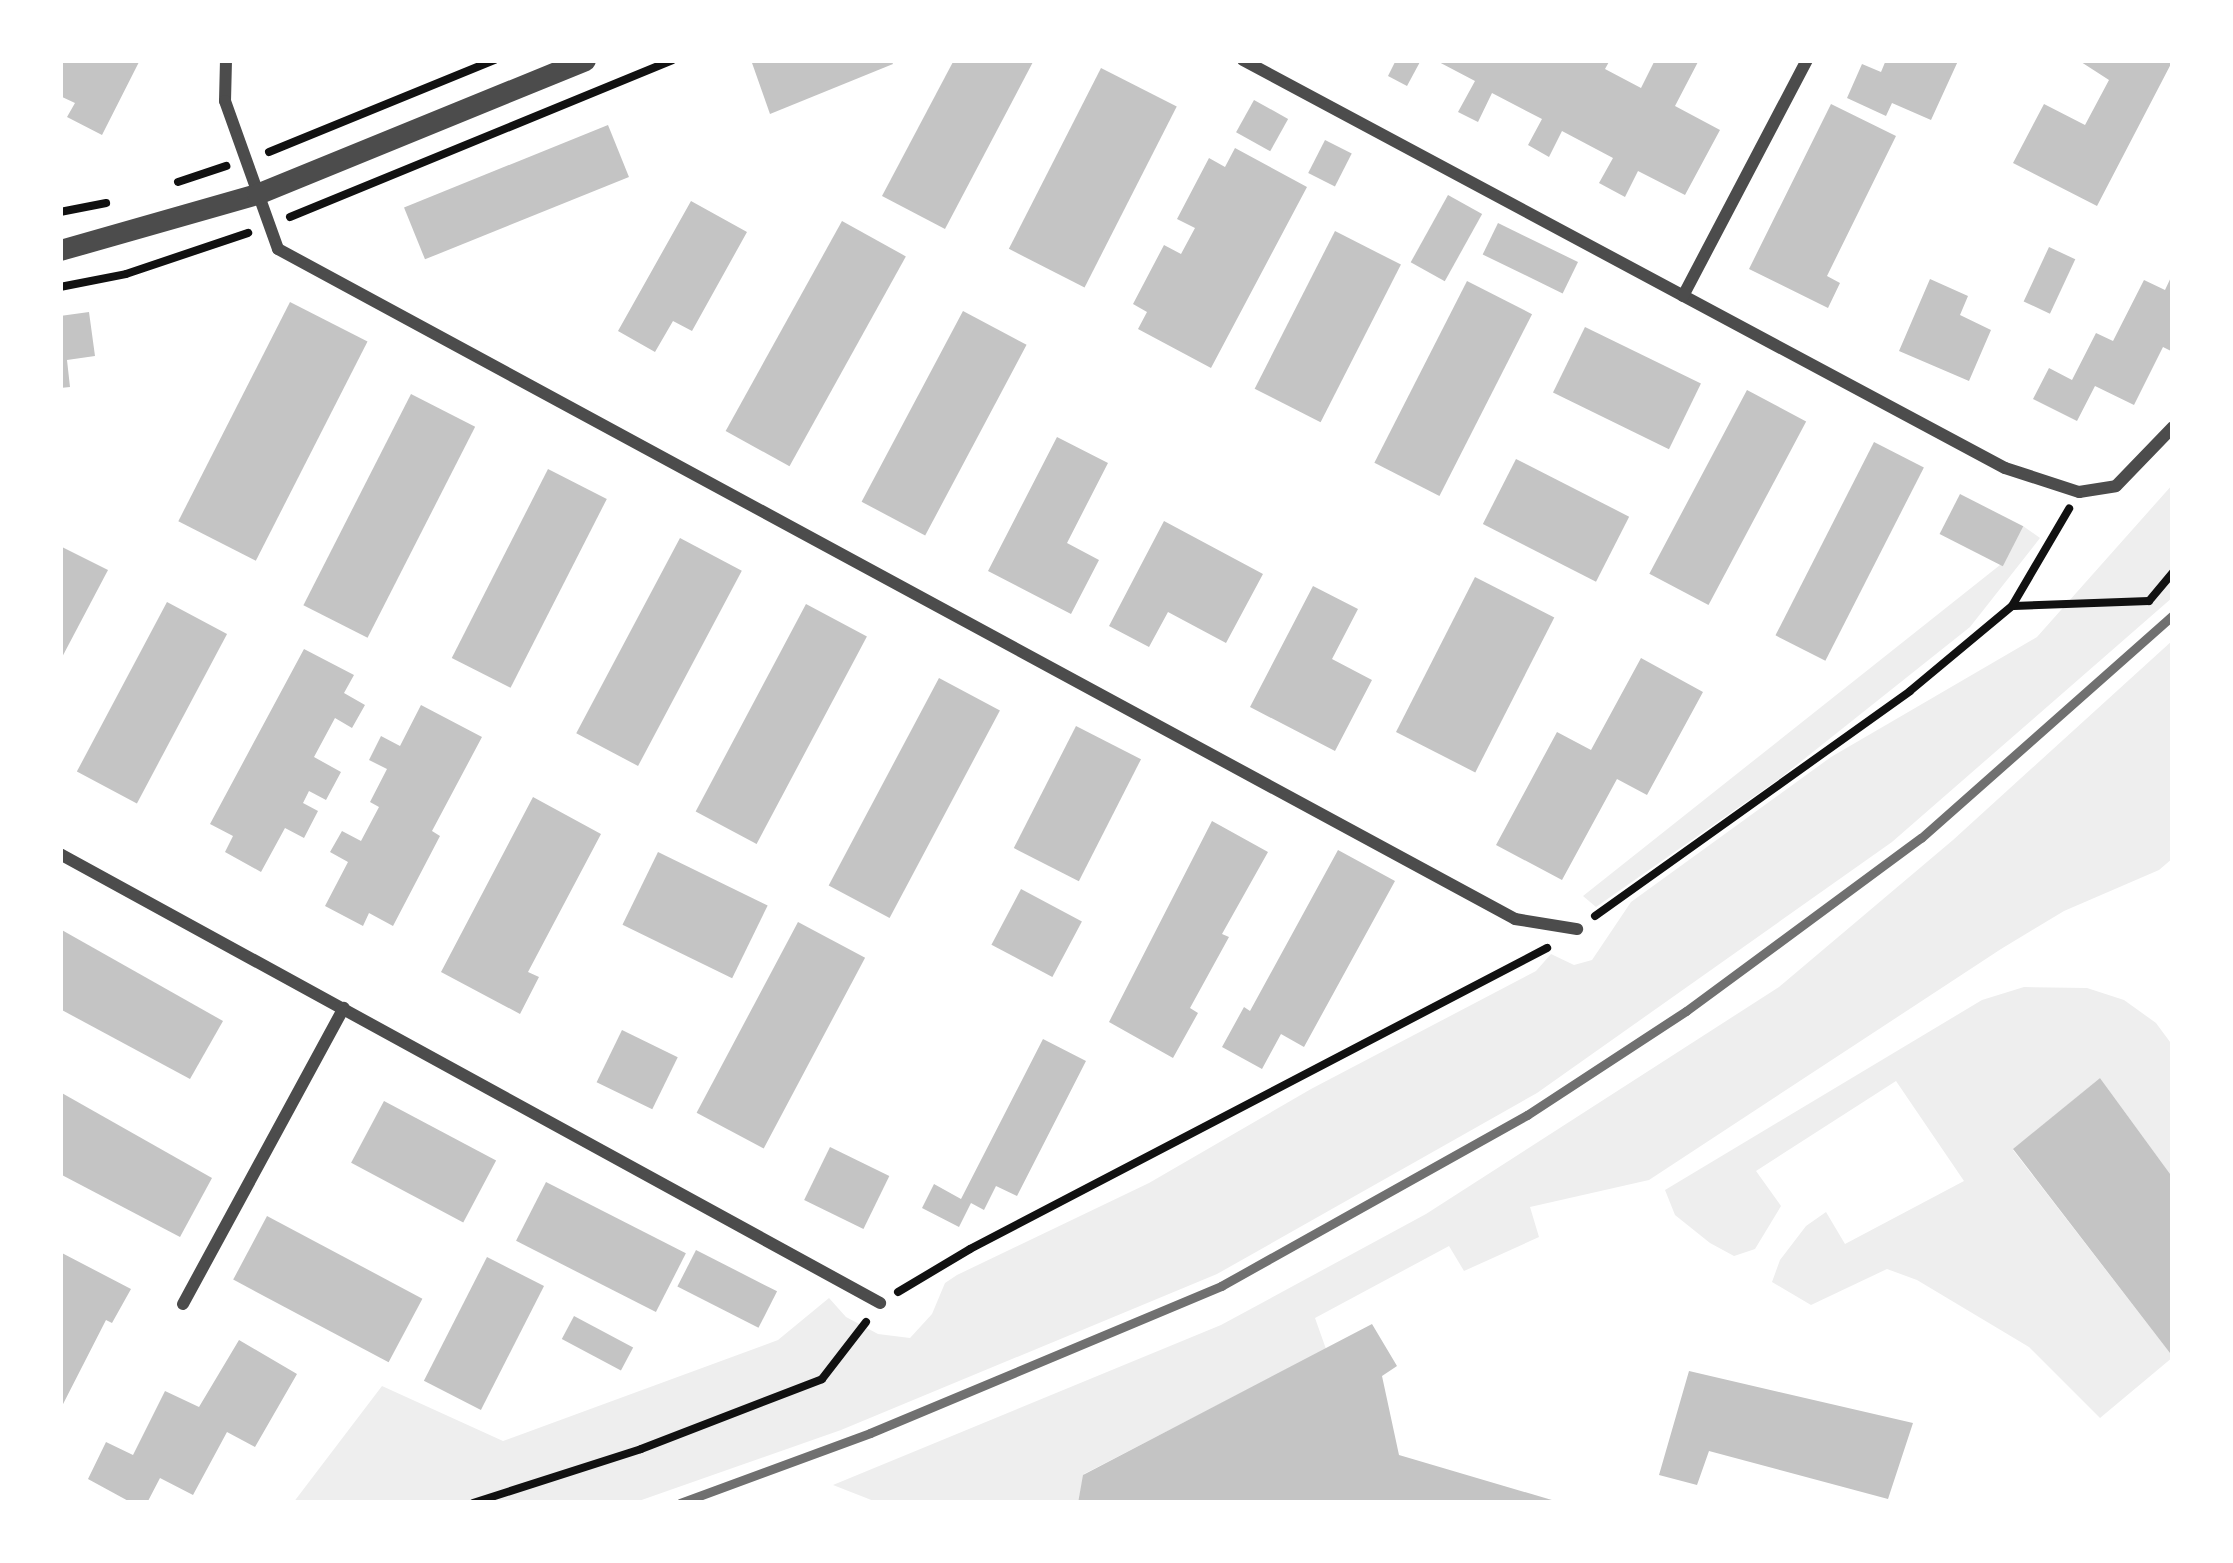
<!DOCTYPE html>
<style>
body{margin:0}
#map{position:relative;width:2233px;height:1563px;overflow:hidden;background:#fff;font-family:Commissioner,sans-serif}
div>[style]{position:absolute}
.green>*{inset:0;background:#eee}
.building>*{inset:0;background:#c4c4c4;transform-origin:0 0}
.path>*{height:8px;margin:-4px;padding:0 4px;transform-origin:4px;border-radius:4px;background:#111}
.minor>*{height:12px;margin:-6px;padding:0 6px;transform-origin:6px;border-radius:6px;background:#4c4c4c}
.tertiary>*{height:21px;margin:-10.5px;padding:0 10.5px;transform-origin:10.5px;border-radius:10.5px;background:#4c4c4c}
.rail>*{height:9px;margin:-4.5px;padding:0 4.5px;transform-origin:4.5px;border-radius:4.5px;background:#707070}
span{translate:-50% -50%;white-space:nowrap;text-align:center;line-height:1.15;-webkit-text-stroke:10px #fff;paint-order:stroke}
.frame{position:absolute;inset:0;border:63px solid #fff;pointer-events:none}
</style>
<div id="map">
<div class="green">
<div style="clip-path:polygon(2173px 484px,2173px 597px,1892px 842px,1537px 1093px,1217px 1274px,841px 1430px,633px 1503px,293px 1503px,382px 1386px,503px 1441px,778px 1340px,829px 1298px,846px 1317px,878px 1334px,910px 1338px,932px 1314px,945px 1283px,957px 1275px,1149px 1183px,1311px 1089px,1536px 971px,1551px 954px,1574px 965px,1592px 960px,1631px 902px,1831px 757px,2037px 637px)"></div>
<div style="clip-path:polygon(2023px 526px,2040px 538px,1970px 627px,1779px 779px,1596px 907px,1583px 896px,2000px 565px)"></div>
<div style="clip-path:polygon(2173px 640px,2173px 858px,2159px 870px,2064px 911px,2001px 949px,1649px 1180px,1530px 1207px,1539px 1237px,1464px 1271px,1449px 1246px,1315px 1318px,1326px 1349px,1084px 1474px,1078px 1503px,879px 1503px,833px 1485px,1221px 1325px,1426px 1214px,1779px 987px,1953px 840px)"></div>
<div style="clip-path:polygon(2024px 987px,2087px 988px,2124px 1000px,2156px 1023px,2173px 1046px,2173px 1178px,2100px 1078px,2013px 1150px,2173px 1357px,2100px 1418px,2029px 1347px,1917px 1280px,1887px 1269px,1811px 1305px,1772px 1282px,1780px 1260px,1806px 1226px,1826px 1212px,1845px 1244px,1964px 1181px,1896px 1081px,1756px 1171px,1781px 1206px,1755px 1249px,1734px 1256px,1710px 1243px,1675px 1215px,1665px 1190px,1982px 1000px)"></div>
</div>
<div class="building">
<div style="clip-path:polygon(60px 60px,140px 60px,102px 135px,67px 117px,75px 103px,60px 96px)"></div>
<div style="clip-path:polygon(751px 60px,891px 60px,893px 64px,770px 114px)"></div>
<div style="clip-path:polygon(954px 60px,1034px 60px,945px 229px,882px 196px)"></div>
<div style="clip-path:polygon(1396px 60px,1421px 60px,1407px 86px,1388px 76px)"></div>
<div style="clip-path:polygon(1435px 60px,1610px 60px,1605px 69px,1641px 88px,1655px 60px,1699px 60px,1675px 106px,1720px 130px,1685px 195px,1638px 171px,1625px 197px,1599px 183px,1613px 158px,1562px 131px,1549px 157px,1528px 145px,1542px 119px,1492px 93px,1478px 122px,1458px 112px,1475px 81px)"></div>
<div style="clip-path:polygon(1886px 60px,1958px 61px,1931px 120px,1892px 103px,1886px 116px,1847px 98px,1862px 64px,1881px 72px)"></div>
<div style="clip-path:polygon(2078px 60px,2173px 60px,2097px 206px,2013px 163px,2044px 104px,2085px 125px,2109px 80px)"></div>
<div style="left:1101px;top:68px;width:85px;height:203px;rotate:27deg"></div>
<div style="left:1254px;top:100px;width:39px;height:37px;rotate:29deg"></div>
<div style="clip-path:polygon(1831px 104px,1896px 136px,1827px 276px,1840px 283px,1828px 308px,1749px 269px)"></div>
<div style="left:608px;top:125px;width:56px;height:220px;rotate:68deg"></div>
<div style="left:1325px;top:140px;width:30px;height:37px;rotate:27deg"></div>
<div style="clip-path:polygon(1235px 148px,1307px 187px,1211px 368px,1138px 329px,1147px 312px,1133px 304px,1164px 245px,1181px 254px,1195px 228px,1177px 219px,1209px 158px,1225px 167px)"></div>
<div style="left:1448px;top:195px;width:39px;height:77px;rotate:29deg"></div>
<div style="clip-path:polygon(691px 201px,747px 232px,692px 331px,673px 321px,655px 352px,618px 331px)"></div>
<div style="left:842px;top:221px;width:73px;height:240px;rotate:29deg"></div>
<div style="left:1498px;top:223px;width:89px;height:35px;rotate:26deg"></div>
<div style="left:1335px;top:231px;width:74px;height:177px;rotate:27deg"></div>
<div style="left:2049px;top:247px;width:29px;height:60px;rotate:25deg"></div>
<div style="clip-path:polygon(2173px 273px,2173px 352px,2163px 347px,2134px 405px,2095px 386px,2077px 421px,2033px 399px,2049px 368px,2072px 380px,2096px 333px,2113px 341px,2144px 280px,2165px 290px)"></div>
<div style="clip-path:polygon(1930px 279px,1968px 296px,1960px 315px,1991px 330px,1969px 381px,1899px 351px)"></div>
<div style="left:1467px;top:281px;width:73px;height:204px;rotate:27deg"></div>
<div style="left:290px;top:302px;width:87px;height:246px;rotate:27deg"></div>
<div style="left:963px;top:311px;width:72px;height:216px;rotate:28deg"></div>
<div style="clip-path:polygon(89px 312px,95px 356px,67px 360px,70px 387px,60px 388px,60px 316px)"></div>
<div style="left:1585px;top:327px;width:129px;height:73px;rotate:26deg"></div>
<div style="left:1747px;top:390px;width:67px;height:208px;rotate:28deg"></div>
<div style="left:411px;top:394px;width:72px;height:237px;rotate:27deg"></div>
<div style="clip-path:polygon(1057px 437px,1108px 463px,1067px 543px,1099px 560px,1071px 614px,988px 571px)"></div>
<div style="left:1874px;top:442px;width:56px;height:217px;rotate:27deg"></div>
<div style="left:1516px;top:459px;width:127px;height:73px;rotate:27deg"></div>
<div style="left:548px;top:469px;width:66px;height:212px;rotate:27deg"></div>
<div style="left:1960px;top:494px;width:71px;height:45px;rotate:27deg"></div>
<div style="clip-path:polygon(1164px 521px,1263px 574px,1226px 643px,1168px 612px,1149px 647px,1109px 626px)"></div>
<div style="left:680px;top:538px;width:70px;height:221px;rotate:28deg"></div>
<div style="clip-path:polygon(60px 546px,108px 570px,60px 661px)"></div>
<div style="left:1475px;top:577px;width:89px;height:174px;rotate:27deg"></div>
<div style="clip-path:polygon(1313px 586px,1358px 609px,1332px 659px,1372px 680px,1335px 751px,1250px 707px)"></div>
<div style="left:167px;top:602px;width:68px;height:192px;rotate:28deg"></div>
<div style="left:806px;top:604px;width:69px;height:235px;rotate:28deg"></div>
<div style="clip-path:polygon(304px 649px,354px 675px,344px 693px,365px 705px,352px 728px,335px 718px,314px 757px,341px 772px,326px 800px,309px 791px,303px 803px,318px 811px,304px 838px,285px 828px,261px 872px,225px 852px,233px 836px,210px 824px)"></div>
<div style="clip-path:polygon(1641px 658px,1703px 692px,1647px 795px,1617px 779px,1562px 880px,1496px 845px,1557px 732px,1591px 750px)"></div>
<div style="left:939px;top:678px;width:69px;height:235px;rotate:28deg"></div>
<div style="clip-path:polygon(421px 705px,482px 737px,432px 831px,440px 836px,393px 926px,369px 913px,363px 926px,325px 906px,348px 862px,330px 852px,342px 831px,361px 841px,379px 807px,370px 802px,387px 769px,369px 760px,381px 736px,400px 746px)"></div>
<div style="left:1076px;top:726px;width:73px;height:137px;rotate:27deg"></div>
<div style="clip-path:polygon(533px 797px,601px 834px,528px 972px,539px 977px,520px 1014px,441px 972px)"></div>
<div style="clip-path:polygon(1212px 821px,1268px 852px,1222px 934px,1229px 937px,1190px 1008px,1198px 1013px,1173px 1058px,1109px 1022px)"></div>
<div style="clip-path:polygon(1338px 850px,1395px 881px,1304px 1047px,1281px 1034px,1262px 1069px,1222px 1047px,1244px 1007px,1250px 1011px)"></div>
<div style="left:658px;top:852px;width:122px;height:81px;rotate:26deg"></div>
<div style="left:1021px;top:889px;width:69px;height:63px;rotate:28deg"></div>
<div style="left:798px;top:922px;width:76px;height:216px;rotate:28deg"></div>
<div style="clip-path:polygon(60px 929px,223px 1021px,190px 1079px,60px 1009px)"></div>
<div style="left:622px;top:1030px;width:62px;height:58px;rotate:26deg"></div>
<div style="clip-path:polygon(1043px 1039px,1086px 1061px,1017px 1196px,996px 1186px,984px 1210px,971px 1203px,959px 1227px,922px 1208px,934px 1184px,961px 1199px)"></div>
<div style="clip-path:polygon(2100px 1078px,2173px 1178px,2173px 1357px,2013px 1149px)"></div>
<div style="clip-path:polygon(60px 1092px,212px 1178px,180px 1237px,60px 1174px)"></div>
<div style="left:384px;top:1101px;width:127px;height:70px;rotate:28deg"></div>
<div style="left:830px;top:1147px;width:66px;height:59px;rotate:26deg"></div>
<div style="left:546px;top:1182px;width:157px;height:66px;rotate:27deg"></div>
<div style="left:267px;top:1216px;width:176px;height:72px;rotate:28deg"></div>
<div style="left:696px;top:1250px;width:91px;height:41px;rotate:27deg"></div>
<div style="clip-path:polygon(60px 1252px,131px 1289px,112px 1323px,106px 1320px,60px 1410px)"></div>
<div style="left:487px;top:1257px;width:64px;height:139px;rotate:27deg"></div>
<div style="left:574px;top:1316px;width:67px;height:26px;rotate:28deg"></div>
<div style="clip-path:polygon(1372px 1324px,1397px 1366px,1382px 1376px,1399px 1455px,1562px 1503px,1078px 1503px,1083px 1475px)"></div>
<div style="clip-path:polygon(239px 1340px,297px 1374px,255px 1447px,227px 1432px,193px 1495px,160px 1478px,147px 1503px,132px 1503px,88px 1479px,106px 1442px,133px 1455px,165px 1391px,199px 1407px)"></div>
<div style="clip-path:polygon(1689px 1371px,1913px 1423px,1888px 1499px,1709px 1451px,1697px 1485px,1659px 1475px)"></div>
</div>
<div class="path">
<div style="left:269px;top:152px;width:244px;rotate:-22.2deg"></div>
<div style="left:178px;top:182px;width:51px;rotate:-18.4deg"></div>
<div style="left:60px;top:212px;width:47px;rotate:-11.1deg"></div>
<div style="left:290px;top:217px;width:413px;rotate:-22.3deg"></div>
<div style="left:60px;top:287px;width:67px;rotate:-11.1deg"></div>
<div style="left:126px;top:274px;width:129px;rotate:-18.6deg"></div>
<div style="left:2014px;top:606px;width:135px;rotate:-2.1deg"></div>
<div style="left:2149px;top:601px;width:38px;rotate:-50deg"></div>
<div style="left:1595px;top:916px;width:387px;rotate:-35.5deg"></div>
<div style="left:1910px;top:691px;width:133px;rotate:-39.8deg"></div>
<div style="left:2012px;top:606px;width:113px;rotate:-59.6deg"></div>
<div style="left:898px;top:1292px;width:84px;rotate:-30.8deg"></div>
<div style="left:970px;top:1249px;width:651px;rotate:-27.55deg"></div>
<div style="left:473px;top:1503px;width:176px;rotate:-17.8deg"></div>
<div style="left:641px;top:1449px;width:194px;rotate:-21.1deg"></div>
<div style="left:822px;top:1379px;width:72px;rotate:-52.3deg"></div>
</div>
<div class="minor">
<div style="left:226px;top:60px;width:41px;rotate:91.4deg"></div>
<div style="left:225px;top:101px;width:157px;rotate:70.3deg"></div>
<div style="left:278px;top:249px;width:1407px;rotate:28.44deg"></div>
<div style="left:1515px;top:919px;width:63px;rotate:9.2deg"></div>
<div style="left:1243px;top:60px;width:864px;rotate:28.17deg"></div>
<div style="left:2005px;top:468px;width:78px;rotate:18deg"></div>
<div style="left:2079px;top:492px;width:37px;rotate:-9deg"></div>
<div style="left:2116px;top:486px;width:82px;rotate:-46deg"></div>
<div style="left:1683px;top:296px;width:267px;rotate:-62.3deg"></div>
<div style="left:60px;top:854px;width:935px;rotate:28.7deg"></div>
<div style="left:183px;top:1304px;width:337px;rotate:-61.5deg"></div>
</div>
<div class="tertiary">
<div style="left:60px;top:250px;width:205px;rotate:-15.9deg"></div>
<div style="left:257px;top:194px;width:354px;rotate:-22.2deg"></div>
</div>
<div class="rail">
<div style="left:680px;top:1503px;width:202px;rotate:-20.2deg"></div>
<div style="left:870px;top:1433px;width:381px;rotate:-22.7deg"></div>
<div style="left:1221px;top:1286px;width:351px;rotate:-29.2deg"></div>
<div style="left:1527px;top:1115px;width:190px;rotate:-33.2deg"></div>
<div style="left:1686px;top:1011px;width:292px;rotate:-36.4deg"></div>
<div style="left:1921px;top:838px;width:337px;rotate:-41.5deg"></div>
</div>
<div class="frame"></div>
</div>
